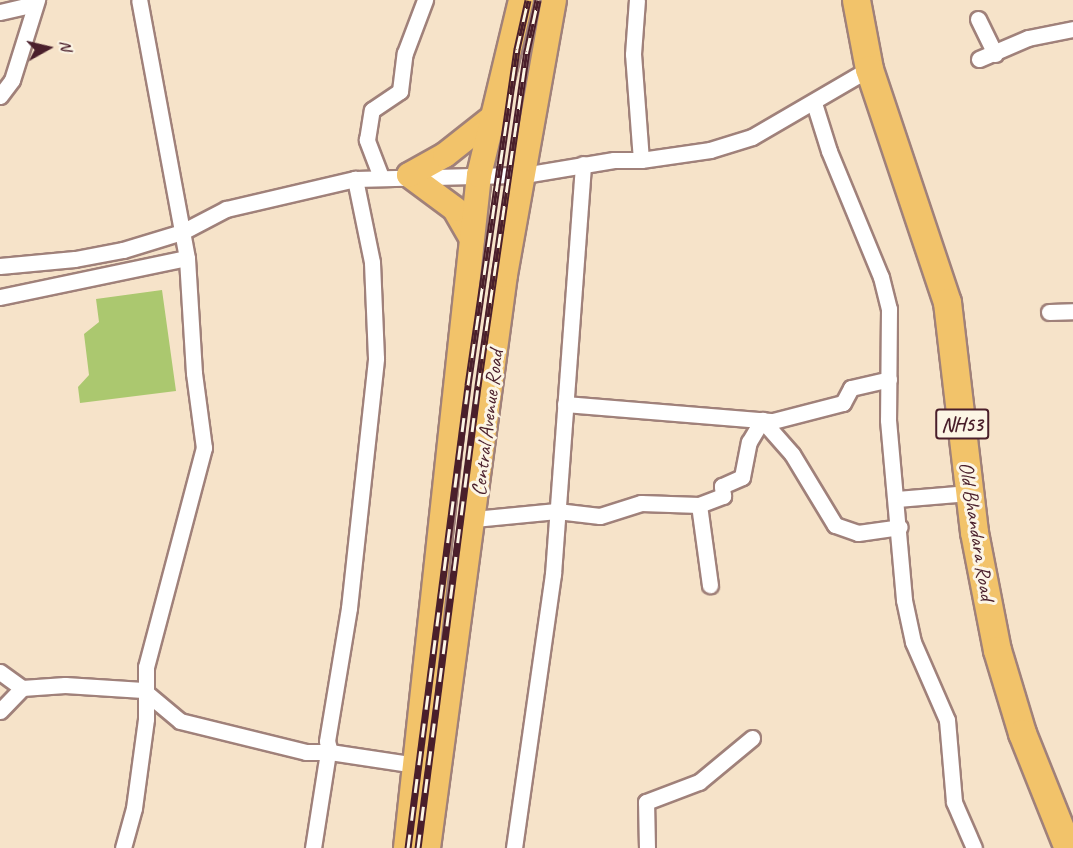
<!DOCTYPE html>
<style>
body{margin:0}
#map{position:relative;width:1073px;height:848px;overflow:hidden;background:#f6e3c9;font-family:Caveat,sans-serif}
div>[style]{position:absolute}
.green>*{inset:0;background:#abc86f}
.roads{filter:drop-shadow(2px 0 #a0817a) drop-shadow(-2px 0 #a0817a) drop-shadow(0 2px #a0817a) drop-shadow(0 -2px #a0817a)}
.street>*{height:15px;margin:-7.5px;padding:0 7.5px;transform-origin:7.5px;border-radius:7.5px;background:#fff}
.primary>*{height:24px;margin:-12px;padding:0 12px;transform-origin:12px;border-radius:12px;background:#f2c36a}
.highway>*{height:27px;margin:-13.5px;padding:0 13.5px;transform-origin:13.5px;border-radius:13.5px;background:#f2c36a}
.rail>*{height:7px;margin-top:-3.5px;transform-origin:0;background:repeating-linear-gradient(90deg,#fcf5e5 0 14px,#4a1f2b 0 28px);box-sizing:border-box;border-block:2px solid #4a1f2b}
span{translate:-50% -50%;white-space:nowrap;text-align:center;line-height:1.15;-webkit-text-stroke:6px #fcf5e5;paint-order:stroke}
.shield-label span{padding:2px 4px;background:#fcf5e5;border:2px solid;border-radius:4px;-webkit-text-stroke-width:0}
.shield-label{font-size:20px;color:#4a1f2b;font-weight:700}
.street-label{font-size:21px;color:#4a1f2b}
.north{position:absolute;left:18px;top:18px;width:60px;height:60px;-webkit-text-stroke:4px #fcf5e5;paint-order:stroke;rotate:82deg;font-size:16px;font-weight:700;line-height:24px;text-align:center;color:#4a1f2b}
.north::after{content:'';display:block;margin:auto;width:21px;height:27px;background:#4a1f2b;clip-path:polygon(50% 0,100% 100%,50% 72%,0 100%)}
</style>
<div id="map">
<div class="green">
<div style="clip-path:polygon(162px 290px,176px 391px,80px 403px,78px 387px,89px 375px,84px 334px,99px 322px,96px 299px)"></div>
</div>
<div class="roads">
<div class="street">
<div style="left:0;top:12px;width:36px;rotate:-13deg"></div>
<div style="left:978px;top:19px;width:39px;rotate:64deg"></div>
<div style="left:979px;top:59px;width:53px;rotate:-23.2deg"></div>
<div style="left:1028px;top:38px;width:46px;rotate:-11.3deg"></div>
<div style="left:0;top:96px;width:20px;rotate:-53deg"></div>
<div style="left:12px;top:80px;width:84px;rotate:-72.6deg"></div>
<div style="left:814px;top:103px;width:50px;rotate:72.6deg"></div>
<div style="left:829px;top:151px;width:136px;rotate:67.6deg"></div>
<div style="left:881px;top:277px;width:33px;rotate:76deg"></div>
<div style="left:889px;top:309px;width:111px;rotate:90.5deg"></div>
<div style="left:888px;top:420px;width:181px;rotate:84.9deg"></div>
<div style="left:904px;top:600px;width:43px;rotate:77.9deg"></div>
<div style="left:913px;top:642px;width:85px;rotate:66.4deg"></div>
<div style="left:947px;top:720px;width:82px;rotate:85.1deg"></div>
<div style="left:954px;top:802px;width:50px;rotate:66.5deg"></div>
<div style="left:641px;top:160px;width:70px;rotate:-8.2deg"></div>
<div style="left:710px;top:150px;width:44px;rotate:-17.2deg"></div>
<div style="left:752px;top:137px;width:135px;rotate:-30.2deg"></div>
<div style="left:381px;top:177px;width:40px;rotate:-111deg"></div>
<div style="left:367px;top:140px;width:30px;rotate:-81deg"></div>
<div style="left:372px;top:110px;width:34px;rotate:-34deg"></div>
<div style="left:400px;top:91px;width:38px;rotate:-83deg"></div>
<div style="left:405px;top:53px;width:57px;rotate:-69.3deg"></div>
<div style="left:0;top:266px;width:75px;rotate:-5.3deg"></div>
<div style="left:75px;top:259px;width:49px;rotate:-10.6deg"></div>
<div style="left:123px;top:250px;width:62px;rotate:-17deg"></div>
<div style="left:182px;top:232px;width:50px;rotate:-27.6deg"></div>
<div style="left:226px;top:209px;width:132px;rotate:-13.1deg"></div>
<div style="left:0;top:297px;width:191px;rotate:-11.8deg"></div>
<div style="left:1049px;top:312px;width:24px;rotate:-2deg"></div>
<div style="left:565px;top:404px;width:209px;rotate:4.7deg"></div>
<div style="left:773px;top:421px;width:72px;rotate:-14.4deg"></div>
<div style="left:843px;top:403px;width:17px;rotate:-62deg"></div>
<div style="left:851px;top:388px;width:39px;rotate:-13deg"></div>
<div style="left:897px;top:499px;width:72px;rotate:-4.8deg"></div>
<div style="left:699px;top:505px;width:26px;rotate:-21deg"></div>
<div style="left:723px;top:496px;width:10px;rotate:-96deg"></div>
<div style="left:722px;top:486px;width:22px;rotate:-24deg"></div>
<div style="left:742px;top:477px;width:36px;rotate:-79deg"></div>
<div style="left:749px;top:442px;width:26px;rotate:-59deg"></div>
<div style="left:762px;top:420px;width:45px;rotate:48.6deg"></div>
<div style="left:792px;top:454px;width:83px;rotate:58.8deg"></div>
<div style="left:835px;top:525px;width:24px;rotate:19deg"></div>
<div style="left:858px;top:533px;width:42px;rotate:-8.1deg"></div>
<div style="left:474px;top:519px;width:83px;rotate:-5.5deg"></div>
<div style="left:557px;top:511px;width:43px;rotate:6.6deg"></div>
<div style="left:600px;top:516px;width:43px;rotate:-17.6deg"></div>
<div style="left:641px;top:503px;width:58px;rotate:2deg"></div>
<div style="left:699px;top:505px;width:81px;rotate:82.2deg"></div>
<div style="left:0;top:672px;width:27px;rotate:36deg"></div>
<div style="left:22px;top:688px;width:43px;rotate:-4deg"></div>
<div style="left:65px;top:685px;width:78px;rotate:3.7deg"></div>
<div style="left:143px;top:690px;width:48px;rotate:40deg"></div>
<div style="left:180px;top:721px;width:130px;rotate:13.8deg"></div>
<div style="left:306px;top:752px;width:24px"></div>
<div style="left:0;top:711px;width:32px;rotate:-46deg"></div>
<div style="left:416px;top:765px;width:87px;rotate:-171.4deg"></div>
<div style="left:330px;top:752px;width:11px;rotate:-105deg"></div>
<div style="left:327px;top:741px;width:135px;rotate:-80.6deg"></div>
<div style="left:349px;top:608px;width:251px;rotate:-83.8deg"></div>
<div style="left:376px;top:358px;width:96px;rotate:-92.4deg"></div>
<div style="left:372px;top:262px;width:85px;rotate:-101.6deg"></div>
<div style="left:355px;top:179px;width:169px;rotate:-1.4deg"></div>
<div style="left:524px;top:175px;width:91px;rotate:-9.5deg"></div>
<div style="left:614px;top:160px;width:27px"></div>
<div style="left:641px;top:160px;width:106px;rotate:-94.3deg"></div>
<div style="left:633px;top:54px;width:54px;rotate:-85.8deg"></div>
<div style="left:123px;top:848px;width:41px;rotate:-74.6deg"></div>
<div style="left:134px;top:808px;width:90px;rotate:-82.3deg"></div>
<div style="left:146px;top:719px;width:52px;rotate:-90deg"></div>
<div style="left:146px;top:667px;width:227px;rotate:-75.2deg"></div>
<div style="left:204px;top:448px;width:76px;rotate:-97.6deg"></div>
<div style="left:194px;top:373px;width:115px;rotate:-93.5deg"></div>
<div style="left:187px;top:258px;width:262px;rotate:-100.5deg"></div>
<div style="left:313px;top:848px;width:97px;rotate:-81.1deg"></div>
<div style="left:514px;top:848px;width:277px;rotate:-81.9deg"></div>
<div style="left:553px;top:574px;width:411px;rotate:-85.8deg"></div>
<div style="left:647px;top:848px;width:46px;rotate:-91.2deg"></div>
<div style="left:646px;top:802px;width:57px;rotate:-20.7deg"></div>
<div style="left:699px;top:782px;width:69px;rotate:-39.7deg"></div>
</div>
<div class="primary">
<div style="left:472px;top:239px;width:34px;rotate:-120deg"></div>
<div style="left:455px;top:209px;width:57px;rotate:-143.5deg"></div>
<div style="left:409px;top:175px;width:41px;rotate:-29.1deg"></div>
<div style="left:445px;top:155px;width:61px;rotate:-38.4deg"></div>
<div style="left:406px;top:848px;width:677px;rotate:-83.81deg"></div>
<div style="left:479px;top:175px;width:180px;rotate:-76.5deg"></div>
<div style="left:428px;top:848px;width:578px;rotate:-82.35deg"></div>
<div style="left:505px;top:275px;width:279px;rotate:-79.9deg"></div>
</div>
<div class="highway">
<div style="left:856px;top:0;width:70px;rotate:79.3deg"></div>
<div style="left:869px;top:69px;width:246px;rotate:71.5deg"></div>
<div style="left:947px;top:302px;width:232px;rotate:83.3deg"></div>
<div style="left:974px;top:532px;width:120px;rotate:79deg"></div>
<div style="left:997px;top:650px;width:87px;rotate:73.2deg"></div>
<div style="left:1022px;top:733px;width:124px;rotate:68.2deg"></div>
</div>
</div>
<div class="rail">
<div style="left:408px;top:848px;width:467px;rotate:-82.6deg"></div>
<div style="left:468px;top:385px;width:340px;rotate:-81.7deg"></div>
<div style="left:517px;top:49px;width:50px;rotate:-77.3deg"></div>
<div style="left:418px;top:848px;width:466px;rotate:-82.6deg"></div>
<div style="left:478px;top:386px;width:339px;rotate:-81.7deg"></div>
<div style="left:527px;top:51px;width:52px;rotate:-77.8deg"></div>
</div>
<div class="shield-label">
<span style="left:962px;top:424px">NH53</span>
</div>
<div class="street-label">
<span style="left:487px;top:423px;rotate:-83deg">Central Avenue Road</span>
<span style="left:977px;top:531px;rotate:81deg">Old Bhandara Road</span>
</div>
<div class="north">N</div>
</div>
